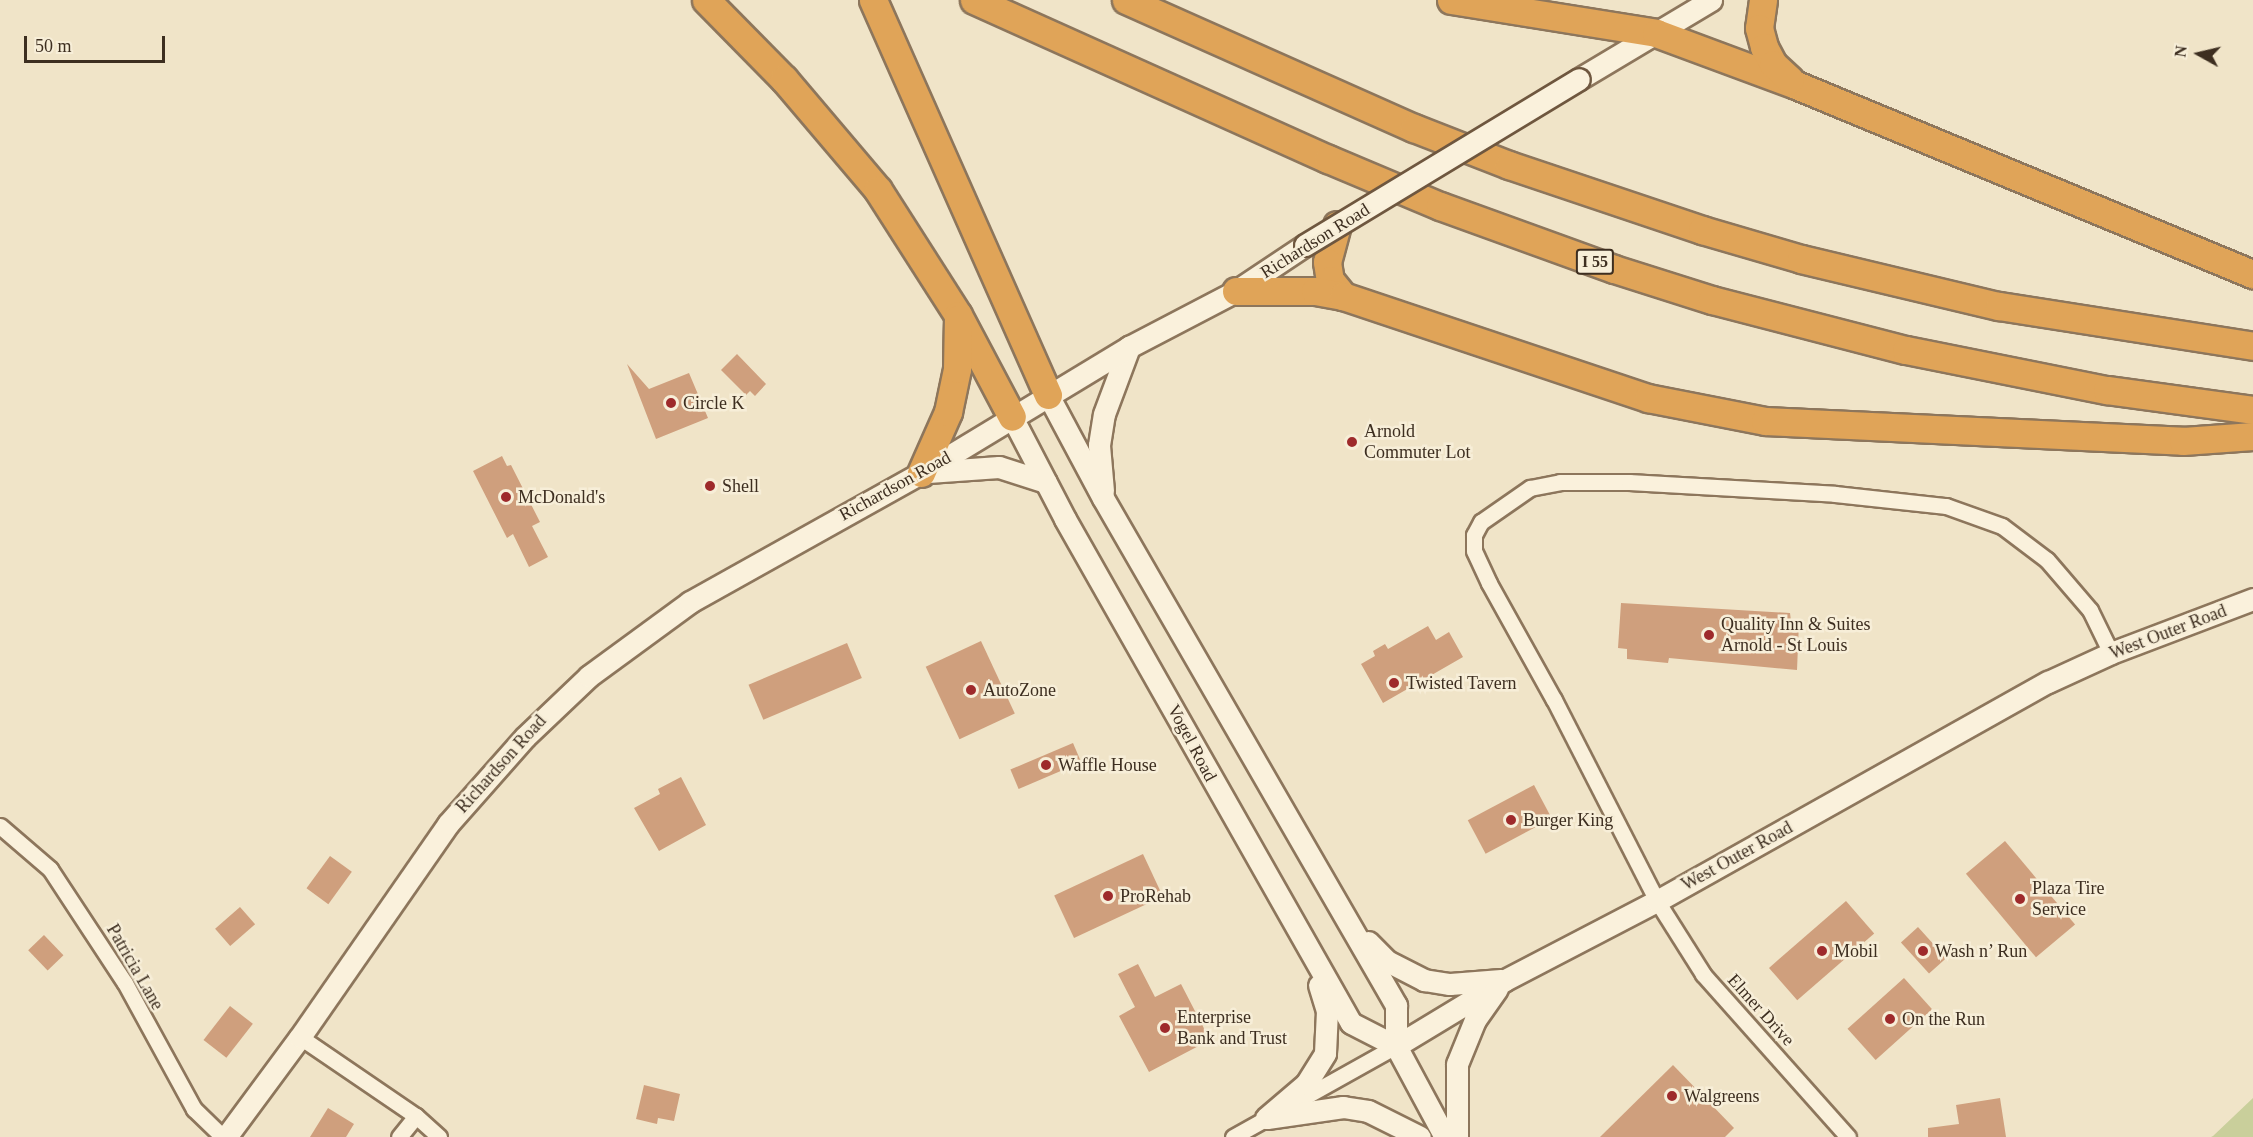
<!DOCTYPE html>
<meta charset="utf-8">
<style>
body{margin:0}
#map{position:relative;width:2253px;height:1137px;overflow:hidden;background:#f0e4c8;font-family:"Times New Roman",serif}
div>[style]{position:absolute}
.green>*{inset:0;background:#c9cf9b}
.building>*{inset:0;background:#cf9f7d;transform-origin:0 0}
.roads{filter:drop-shadow(2px 0 #8d765c) drop-shadow(-2px 0 #8d765c) drop-shadow(0 2px #8d765c) drop-shadow(0 -2px #8d765c)}
.street>*{height:15px;margin:-7.5px;padding:0 7.5px;transform-origin:7.5px;border-radius:7.5px;background:#faf1dc}
.secondary>*{height:21px;margin:-10.5px;padding:0 10.5px;transform-origin:10.5px;border-radius:10.5px;background:#faf1dc}
.highway>*{height:27px;margin:-13.5px;padding:0 13.5px;transform-origin:13.5px;border-radius:13.5px;background:#e0a458}
.bridges{filter:drop-shadow(2px 0 #6f573f) drop-shadow(-2px 0 #6f573f) drop-shadow(0 2px #6f573f) drop-shadow(0 -2px #6f573f)}
.secondary-bridge>*{height:21px;margin:-10.5px;padding:0 10.5px;transform-origin:10.5px;border-radius:10.5px;background:#faf1dc}
.dots>*{width:16px;height:16px;translate:-50% -50%;box-sizing:border-box;border:3px solid #f7eed8;border-radius:50%}
span{translate:-50% -50%;white-space:nowrap;text-align:center;line-height:1.15;-webkit-text-stroke:5px #f7eed8;paint-order:stroke}
.shield-label span{padding:2px 4px;background:#f7eed8;border:2px solid;border-radius:4px;-webkit-text-stroke-width:0}
.shield-label{font-size:16px;color:#3d2e20;font-weight:700}
.street-label{font-size:18px;color:#3d2e20}
.poi-label{font-size:18px;color:#3d2e20}
.left{translate:0 -50%;text-align:left}
.north{position:absolute;left:2169px;top:24px;width:60px;height:60px;-webkit-text-stroke:4px #f7eed8;paint-order:stroke;rotate:278deg;font-size:16px;font-weight:700;line-height:24px;text-align:center;color:#3d2e20}
.north::after{content:'';display:block;margin:auto;width:21px;height:27px;background:#3d2e20;clip-path:polygon(50% 0,100% 100%,50% 72%,0 100%)}
.scale{position:absolute;left:24px;top:36px;width:141px;height:27px;box-sizing:border-box;border:3px solid #3d2e20;border-top:0;padding-left:8px;font-size:18px;line-height:21px;white-space:nowrap;color:#3d2e20;-webkit-text-stroke:4px #f7eed8;paint-order:stroke}
</style>
<div id="map">
<div class="green">
<div style="clip-path:polygon(2253px 1098px,2253px 1137px,2211px 1137px,2213px 1136px)"></div>
</div>
<div class="building">
<div style="clip-path:polygon(737px 354px,766px 384px,755px 396px,750px 391px,746px 395px,721px 370px)"></div>
<div style="clip-path:polygon(627px 364px,649px 389px,689px 373px,708px 418px,656px 439px)"></div>
<div style="clip-path:polygon(502px 456px,507px 466px,511px 465px,540px 522px,532px 526px,548px 557px,529px 567px,513px 534px,507px 538px,473px 471px)"></div>
<div style="clip-path:polygon(1621px 603px,1790px 613px,1791px 621px,1799px 622px,1797px 670px,1669px 658px,1668px 663px,1627px 659px,1627px 649px,1618px 648px)"></div>
<div style="clip-path:polygon(1428px 626px,1436px 640px,1449px 632px,1463px 657px,1383px 703px,1361px 664px,1375px 656px,1373px 651px,1385px 644px,1388px 649px)"></div>
<div style="left:981px;top:641px;width:80px;height:61px;rotate:65deg"></div>
<div style="left:847px;top:643px;width:38px;height:107px;rotate:67deg"></div>
<div style="left:1073px;top:743px;width:21px;height:68px;rotate:67deg"></div>
<div style="clip-path:polygon(681px 777px,706px 825px,659px 851px,634px 808px,660px 794px,658px 789px)"></div>
<div style="left:1534px;top:785px;width:38px;height:75px;rotate:62deg"></div>
<div style="left:2005px;top:841px;width:109px;height:51px;rotate:50deg"></div>
<div style="left:1143px;top:854px;width:47px;height:98px;rotate:65deg"></div>
<div style="left:330px;top:856px;width:27px;height:40px;rotate:36deg"></div>
<div style="left:1846px;top:901px;width:43px;height:102px;rotate:49deg"></div>
<div style="left:240px;top:907px;width:23px;height:33px;rotate:49deg"></div>
<div style="left:1918px;top:927px;width:42px;height:23px;rotate:48deg"></div>
<div style="left:44px;top:935px;width:28px;height:22px;rotate:46deg"></div>
<div style="clip-path:polygon(1138px 964px,1155px 997px,1181px 984px,1210px 1040px,1149px 1072px,1119px 1016px,1135px 1007px,1118px 974px)"></div>
<div style="left:1904px;top:978px;width:42px;height:76px;rotate:48deg"></div>
<div style="left:230px;top:1006px;width:29px;height:43px;rotate:38deg"></div>
<div style="clip-path:polygon(1673px 1065px,1734px 1128px,1725px 1137px,1600px 1137px)"></div>
<div style="clip-path:polygon(644px 1085px,680px 1094px,674px 1121px,658px 1118px,657px 1124px,636px 1119px)"></div>
<div style="clip-path:polygon(2000px 1098px,2006px 1137px,1928px 1137px,1928px 1128px,1959px 1124px,1956px 1105px)"></div>
<div style="clip-path:polygon(328px 1108px,354px 1124px,346px 1137px,310px 1137px)"></div>
</div>
<div class="roads">
<div class="street">
<div style="left:0;top:826px;width:66px;rotate:40.7deg"></div>
<div style="left:50px;top:869px;width:136px;rotate:56.7deg"></div>
<div style="left:125px;top:983px;width:144px;rotate:61.3deg"></div>
<div style="left:194px;top:1109px;width:40px;rotate:44deg"></div>
<div style="left:300px;top:1037px;width:140px;rotate:34.3deg"></div>
<div style="left:416px;top:1116px;width:31px;rotate:42deg"></div>
<div style="left:399px;top:1137px;width:27px;rotate:-51deg"></div>
<div style="left:1233px;top:1137px;width:187px;rotate:-29.2deg"></div>
<div style="left:1848px;top:1137px;width:218px;rotate:-131.7deg"></div>
<div style="left:1703px;top:974px;width:86px;rotate:-122.2deg"></div>
<div style="left:1657px;top:901px;width:226px;rotate:-117.1deg"></div>
<div style="left:1554px;top:700px;width:134px;rotate:-119.1deg"></div>
<div style="left:1489px;top:583px;width:35px;rotate:-115deg"></div>
<div style="left:1474px;top:551px;width:16px;rotate:-90deg"></div>
<div style="left:1474px;top:535px;width:15px;rotate:-62deg"></div>
<div style="left:1481px;top:522px;width:60px;rotate:-34.8deg"></div>
<div style="left:1530px;top:488px;width:31px;rotate:-11deg"></div>
<div style="left:1560px;top:482px;width:69px"></div>
<div style="left:1629px;top:482px;width:206px;rotate:3.3deg"></div>
<div style="left:1835px;top:494px;width:112px;rotate:6.2deg"></div>
<div style="left:1946px;top:506px;width:59px;rotate:19.7deg"></div>
<div style="left:2002px;top:526px;width:56px;rotate:37.1deg"></div>
<div style="left:2047px;top:560px;width:66px;rotate:49.3deg"></div>
<div style="left:2090px;top:610px;width:48px;rotate:64deg"></div>
</div>
<div class="secondary">
<div style="left:1579px;top:79px;width:154px;rotate:-30.9deg"></div>
<div style="left:1048px;top:395px;width:117px;rotate:61.9deg"></div>
<div style="left:1103px;top:498px;width:586px;rotate:59.98deg"></div>
<div style="left:1396px;top:1005px;width:41px;rotate:90deg"></div>
<div style="left:1396px;top:1046px;width:103px;rotate:61.7deg"></div>
<div style="left:1012px;top:417px;width:115px;rotate:62.5deg"></div>
<div style="left:1065px;top:519px;width:579px;rotate:60.43deg"></div>
<div style="left:1351px;top:1023px;width:51px;rotate:27.1deg"></div>
<div style="left:928px;top:472px;width:71px;rotate:-4deg"></div>
<div style="left:999px;top:467px;width:49px;rotate:17.7deg"></div>
<div style="left:1103px;top:491px;width:46px;rotate:-95deg"></div>
<div style="left:1099px;top:445px;width:31px;rotate:-81deg"></div>
<div style="left:1104px;top:414px;width:72px;rotate:-69.5deg"></div>
<div style="left:1368px;top:942px;width:27px;rotate:45deg"></div>
<div style="left:1387px;top:961px;width:42px;rotate:27.2deg"></div>
<div style="left:1424px;top:980px;width:26px;rotate:9deg"></div>
<div style="left:1450px;top:984px;width:51px;rotate:-4.5deg"></div>
<div style="left:1396px;top:1046px;width:127px;rotate:-31.2deg"></div>
<div style="left:1505px;top:980px;width:171px;rotate:-27.5deg"></div>
<div style="left:1657px;top:901px;width:448px;rotate:-29.3deg"></div>
<div style="left:2048px;top:682px;width:69px;rotate:-24.7deg"></div>
<div style="left:2111px;top:653px;width:152px;rotate:-20.8deg"></div>
<div style="left:1266px;top:1118px;width:52px;rotate:-40.4deg"></div>
<div style="left:1306px;top:1084px;width:36px;rotate:-58deg"></div>
<div style="left:1325px;top:1053px;width:42px;rotate:-87.3deg"></div>
<div style="left:1327px;top:1011px;width:27px;rotate:-107deg"></div>
<div style="left:1267px;top:1118px;width:77px;rotate:-8.2deg"></div>
<div style="left:1343px;top:1107px;width:25px;rotate:9deg"></div>
<div style="left:1368px;top:1111px;width:58px;rotate:26.6deg"></div>
<div style="left:226px;top:1137px;width:124px;rotate:-53.5deg"></div>
<div style="left:300px;top:1037px;width:259px;rotate:-55.2deg"></div>
<div style="left:448px;top:824px;width:116px;rotate:-48.5deg"></div>
<div style="left:525px;top:737px;width:88px;rotate:-43.6deg"></div>
<div style="left:589px;top:676px;width:125px;rotate:-36.2deg"></div>
<div style="left:690px;top:602px;width:265px;rotate:-29.2deg"></div>
<div style="left:921px;top:473px;width:243px;rotate:-31.2deg"></div>
<div style="left:1129px;top:347px;width:121px;rotate:-27.6deg"></div>
<div style="left:1236px;top:291px;width:83px;rotate:-33.7deg"></div>
<div style="left:1457px;top:1137px;width:73px;rotate:-90deg"></div>
<div style="left:1457px;top:1064px;width:48px;rotate:-67.8deg"></div>
<div style="left:1475px;top:1020px;width:38px;rotate:-55deg"></div>
</div>
<div class="highway">
<div style="left:706px;top:0;width:111px;rotate:45.4deg"></div>
<div style="left:784px;top:79px;width:145px;rotate:49.7deg"></div>
<div style="left:878px;top:190px;width:148px;rotate:57.4deg"></div>
<div style="left:958px;top:315px;width:115px;rotate:62.1deg"></div>
<div style="left:873px;top:0;width:432px;rotate:66.1deg"></div>
<div style="left:974px;top:0;width:388px;rotate:24.2deg"></div>
<div style="left:1328px;top:159px;width:121px;rotate:22.8deg"></div>
<div style="left:1440px;top:206px;width:185px;rotate:19.9deg"></div>
<div style="left:1614px;top:269px;width:103px;rotate:17.6deg"></div>
<div style="left:1712px;top:300px;width:200px;rotate:14.5deg"></div>
<div style="left:1906px;top:350px;width:205px;rotate:11.3deg"></div>
<div style="left:2107px;top:390px;width:147px;rotate:7.8deg"></div>
<div style="left:1126px;top:0;width:315px;rotate:24deg"></div>
<div style="left:1414px;top:128px;width:102px;rotate:21.3deg"></div>
<div style="left:1509px;top:165px;width:204px;rotate:18.6deg"></div>
<div style="left:1702px;top:230px;width:103px;rotate:16.3deg"></div>
<div style="left:1801px;top:259px;width:204px;rotate:13.4deg"></div>
<div style="left:1999px;top:306px;width:257px;rotate:8.9deg"></div>
<div style="left:1451px;top:0;width:208px;rotate:9.1deg"></div>
<div style="left:1656px;top:33px;width:149px;rotate:20.4deg"></div>
<div style="left:1796px;top:85px;width:495px;rotate:22.5deg"></div>
<div style="left:1763px;top:0;width:28px;rotate:98deg"></div>
<div style="left:1759px;top:28px;width:20px;rotate:75deg"></div>
<div style="left:1764px;top:47px;width:19px;rotate:62deg"></div>
<div style="left:1773px;top:64px;width:23px;rotate:43deg"></div>
<div style="left:1337px;top:225px;width:38px;rotate:105deg"></div>
<div style="left:1327px;top:262px;width:18px;rotate:81deg"></div>
<div style="left:1330px;top:280px;width:21px;rotate:51deg"></div>
<div style="left:1236px;top:291px;width:79px"></div>
<div style="left:1315px;top:291px;width:28px;rotate:10deg"></div>
<div style="left:1343px;top:296px;width:322px;rotate:18.5deg"></div>
<div style="left:1648px;top:398px;width:119px;rotate:11.1deg"></div>
<div style="left:1765px;top:421px;width:418px;rotate:2.7deg"></div>
<div style="left:2183px;top:441px;width:70px;rotate:-4.1deg"></div>
<div style="left:921px;top:473px;width:67px;rotate:-66.1deg"></div>
<div style="left:948px;top:412px;width:44px;rotate:-78.2deg"></div>
<div style="left:957px;top:369px;width:50px;rotate:-88.9deg"></div>
</div>
</div>
<div class="bridges">
<div class="secondary-bridge">
<div style="left:1305px;top:245px;width:320px;rotate:-31.2deg"></div>
</div>
</div>
<div class="dots">
<div style="left:671px;top:403px;background:#9e2a2b"></div>
<div style="left:1352px;top:442px;background:#9e2a2b"></div>
<div style="left:710px;top:486px;background:#9e2a2b"></div>
<div style="left:506px;top:497px;background:#9e2a2b"></div>
<div style="left:1709px;top:635px;background:#9e2a2b"></div>
<div style="left:1394px;top:683px;background:#9e2a2b"></div>
<div style="left:971px;top:690px;background:#9e2a2b"></div>
<div style="left:1046px;top:765px;background:#9e2a2b"></div>
<div style="left:1511px;top:820px;background:#9e2a2b"></div>
<div style="left:1108px;top:896px;background:#9e2a2b"></div>
<div style="left:2020px;top:899px;background:#9e2a2b"></div>
<div style="left:1822px;top:951px;background:#9e2a2b"></div>
<div style="left:1923px;top:951px;background:#9e2a2b"></div>
<div style="left:1890px;top:1019px;background:#9e2a2b"></div>
<div style="left:1165px;top:1028px;background:#9e2a2b"></div>
<div style="left:1672px;top:1096px;background:#9e2a2b"></div>
</div>
<div class="shield-label">
<span style="left:1595px;top:262px">I 55</span>
</div>
<div class="street-label">
<span style="left:1315px;top:241px;rotate:-32deg">Richardson Road</span>
<span style="left:895px;top:486px;rotate:-29deg">Richardson Road</span>
<span style="left:2168px;top:632px;rotate:-21deg">West Outer Road</span>
<span style="left:1192px;top:743px;rotate:62deg">Vogel Road</span>
<span style="left:501px;top:764px;rotate:-48deg">Richardson Road</span>
<span style="left:1737px;top:856px;rotate:-29deg">West Outer Road</span>
<span style="left:135px;top:967px;rotate:60deg">Patricia Lane</span>
<span style="left:1761px;top:1010px;rotate:48deg">Elmer Drive</span>
</div>
<div class="poi-label">
<span class="left" style="left:683px;top:403px">Circle K</span>
<span class="left" style="left:1364px;top:442px">Arnold<br>Commuter Lot</span>
<span class="left" style="left:722px;top:486px">Shell</span>
<span class="left" style="left:518px;top:497px">McDonald's</span>
<span class="left" style="left:1721px;top:635px">Quality Inn &amp; Suites<br>Arnold - St Louis</span>
<span class="left" style="left:1406px;top:683px">Twisted Tavern</span>
<span class="left" style="left:983px;top:690px">AutoZone</span>
<span class="left" style="left:1058px;top:765px">Waffle House</span>
<span class="left" style="left:1523px;top:820px">Burger King</span>
<span class="left" style="left:2032px;top:899px">Plaza Tire<br>Service</span>
<span class="left" style="left:1120px;top:896px">ProRehab</span>
<span class="left" style="left:1834px;top:951px">Mobil</span>
<span class="left" style="left:1935px;top:951px">Wash n’ Run</span>
<span class="left" style="left:1177px;top:1028px">Enterprise<br>Bank and Trust</span>
<span class="left" style="left:1902px;top:1019px">On the Run</span>
<span class="left" style="left:1684px;top:1096px">Walgreens</span>
</div>
<div class="north">N</div>
<div class="scale">50 m</div>
</div>
